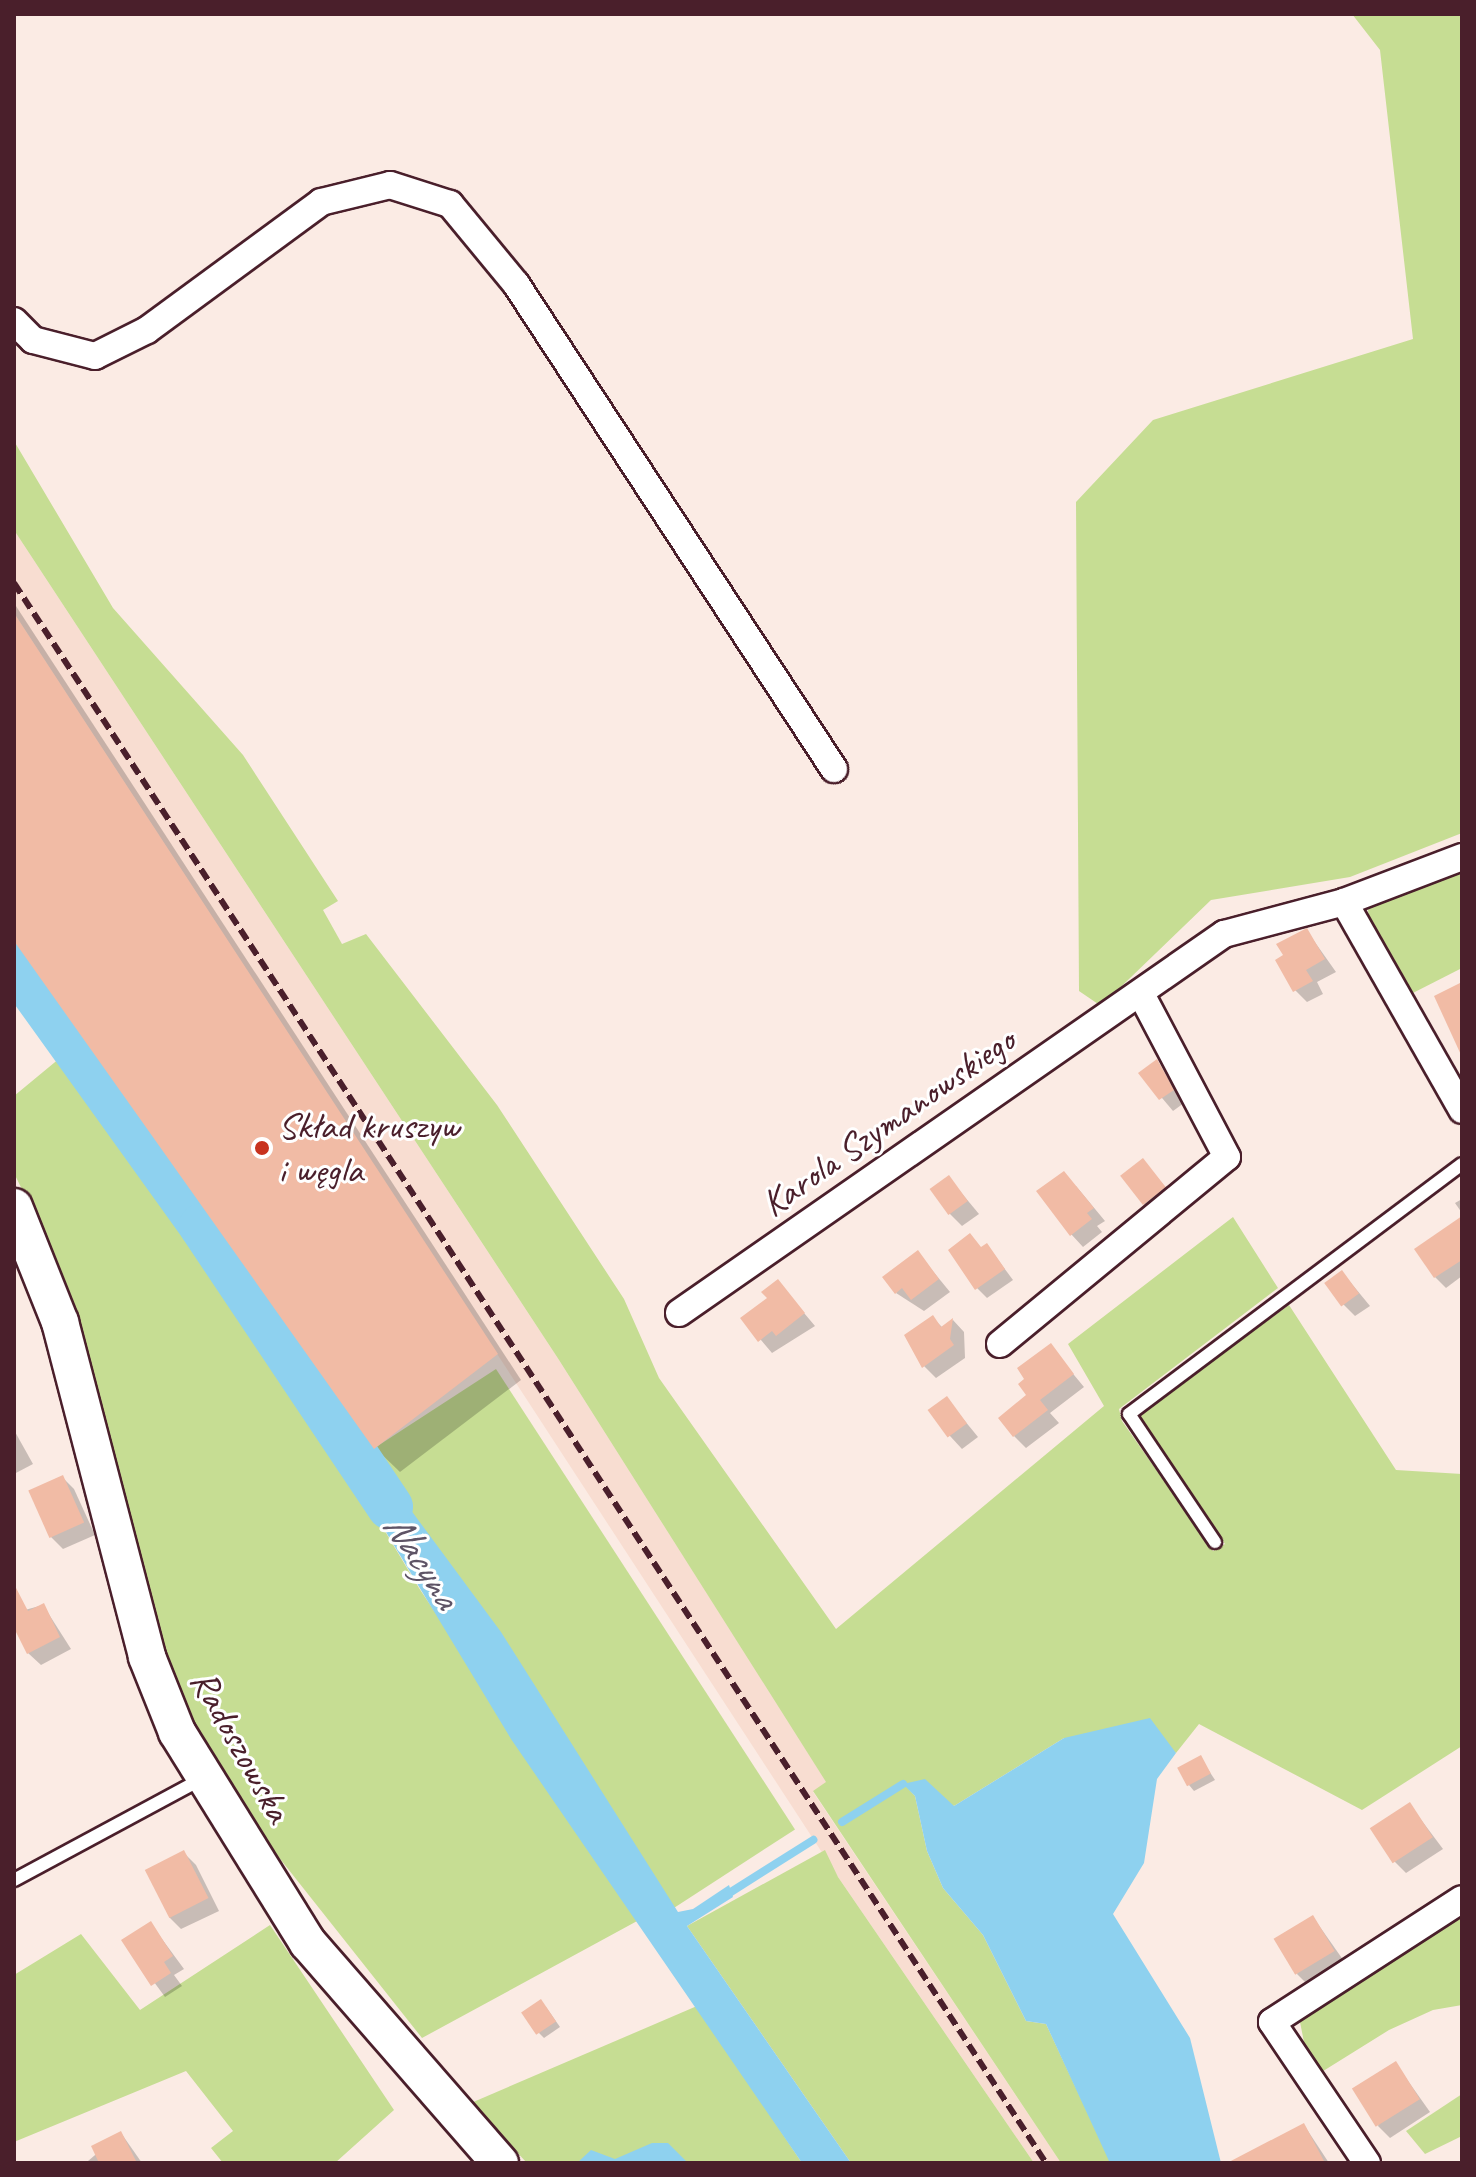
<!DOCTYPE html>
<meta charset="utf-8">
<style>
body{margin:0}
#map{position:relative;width:1476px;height:2177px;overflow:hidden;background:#fbebe4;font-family:Caveat,sans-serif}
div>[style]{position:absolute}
.built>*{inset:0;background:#f8ddd1}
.green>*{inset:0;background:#c6dd93;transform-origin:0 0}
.water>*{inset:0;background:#8ed1ef}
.shadow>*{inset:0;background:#0003}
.stream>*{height:8px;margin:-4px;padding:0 4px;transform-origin:4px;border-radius:4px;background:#8ed1ef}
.river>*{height:46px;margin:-23px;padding:0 23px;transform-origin:23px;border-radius:23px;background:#8ed1ef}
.building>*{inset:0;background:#f1bba5;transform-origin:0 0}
.roads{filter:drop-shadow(2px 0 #4a1f2b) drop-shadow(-2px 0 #4a1f2b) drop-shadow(0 2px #4a1f2b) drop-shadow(0 -2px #4a1f2b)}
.lane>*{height:12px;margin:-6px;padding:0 6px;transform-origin:6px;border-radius:6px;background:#fff}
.street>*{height:26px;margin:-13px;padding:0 13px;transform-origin:13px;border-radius:13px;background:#fff}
.secondary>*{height:36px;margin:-18px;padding:0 18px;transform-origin:18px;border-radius:18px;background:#fff}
.rail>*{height:6px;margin-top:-3px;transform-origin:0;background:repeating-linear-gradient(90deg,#4a1f2b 0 12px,transparent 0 18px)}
.dots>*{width:22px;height:22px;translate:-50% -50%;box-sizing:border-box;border:4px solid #fff;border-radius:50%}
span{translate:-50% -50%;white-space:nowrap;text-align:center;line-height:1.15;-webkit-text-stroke:6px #fff;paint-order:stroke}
.street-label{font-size:38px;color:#4a1f2b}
.poi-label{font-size:38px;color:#4a1f2b}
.left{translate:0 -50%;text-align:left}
.water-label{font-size:40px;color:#5e5466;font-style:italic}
.frame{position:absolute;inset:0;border:16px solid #4a1f2b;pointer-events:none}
</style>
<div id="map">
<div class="built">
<div style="clip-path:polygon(14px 530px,559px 1360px,827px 1783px,813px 1792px,1061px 2163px,1034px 2163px,838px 1877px,14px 613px)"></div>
</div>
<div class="green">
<div style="clip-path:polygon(1352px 14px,1462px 14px,1462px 833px,1350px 877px,1211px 900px,1101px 1006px,1079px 991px,1076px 502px,1153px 420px,1413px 339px,1380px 50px)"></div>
<div style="clip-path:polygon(14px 441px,113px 608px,243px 755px,338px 901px,323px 910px,342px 944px,366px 934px,497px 1105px,624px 1299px,659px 1378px,836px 1629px,1104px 1406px,1068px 1344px,1233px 1217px,1278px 1288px,1119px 1409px,1122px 1421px,1213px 1551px,1225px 1544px,1136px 1415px,1289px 1305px,1396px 1470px,1462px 1474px,1462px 1746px,1362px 1810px,1199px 1724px,1176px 1753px,1168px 1747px,1064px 1738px,954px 1806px,904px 1784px,915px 1796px,927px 1851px,943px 1888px,983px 1935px,1026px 2021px,1046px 2024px,1111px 2163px,1061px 2163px,813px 1791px,826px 1782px,559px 1360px,14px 530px)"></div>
<div style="clip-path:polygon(1462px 873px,1462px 968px,1407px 996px,1369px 930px,1368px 908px)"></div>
<div style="clip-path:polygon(66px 1053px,343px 1461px,419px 1588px,639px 1920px,422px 2038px,258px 1831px,185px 1714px,123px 1519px,76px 1325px,53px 1253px,14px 1173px,14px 1096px)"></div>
<div style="left:496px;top:1369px;width:549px;height:149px;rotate:57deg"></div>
<div style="clip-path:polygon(825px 1850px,838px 1877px,1034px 2163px,851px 2163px,687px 1926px)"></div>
<div style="clip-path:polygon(1462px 1917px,1462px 2005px,1433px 2010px,1389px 2030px,1320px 2073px,1306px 2052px,1300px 2022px,1314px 2008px)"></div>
<div style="clip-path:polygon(270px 1925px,394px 2110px,335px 2163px,223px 2163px,211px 2148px,233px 2131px,186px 2071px,14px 2142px,14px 1975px,81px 1934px,140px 2010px)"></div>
<div style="clip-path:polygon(697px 2006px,802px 2163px,527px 2163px,471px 2103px)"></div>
<div style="clip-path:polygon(1462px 2094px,1462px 2136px,1425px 2154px,1406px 2131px)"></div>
</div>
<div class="water">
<div style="clip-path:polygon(365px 1448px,501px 1632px,678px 1912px,693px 1909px,729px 1885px,733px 1897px,687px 1926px,851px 2163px,802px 2163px,511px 1739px,343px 1461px)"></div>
<div style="clip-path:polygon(1150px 1718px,1176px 1753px,1157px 1779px,1144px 1863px,1113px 1914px,1190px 2038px,1221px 2163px,1109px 2161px,1046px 2024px,1026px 2021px,983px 1935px,943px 1888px,927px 1851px,915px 1796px,903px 1784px,925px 1779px,954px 1806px,1064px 1738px)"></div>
<div style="clip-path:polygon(652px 2143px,668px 2143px,688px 2163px,577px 2163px,591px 2150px,615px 2159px)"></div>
</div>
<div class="shadow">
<div style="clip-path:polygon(14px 603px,521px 1380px,400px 1472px,375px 1448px,14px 938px)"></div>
<div style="clip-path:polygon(1307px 931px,1336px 972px,1317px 982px,1323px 994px,1307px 1002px,1295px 990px)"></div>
<div style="clip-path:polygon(1157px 1062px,1184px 1103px,1173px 1111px,1141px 1073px)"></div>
<div style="clip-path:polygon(1143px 1160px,1176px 1200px,1156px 1216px,1144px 1204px)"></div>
<div style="clip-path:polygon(949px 1178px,979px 1214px,962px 1226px,950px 1214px)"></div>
<div style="clip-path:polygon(1076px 1186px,1105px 1221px,1097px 1226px,1102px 1232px,1083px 1247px,1071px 1234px)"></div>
<div style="clip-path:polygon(1462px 1199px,1462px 1213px,1455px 1203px)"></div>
<div style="clip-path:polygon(1462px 1218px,1462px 1276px,1446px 1288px,1435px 1277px)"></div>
<div style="clip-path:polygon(987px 1245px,1013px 1280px,987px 1298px,977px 1288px)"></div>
<div style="clip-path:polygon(918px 1253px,950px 1292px,924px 1311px,896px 1293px)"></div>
<div style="clip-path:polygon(1342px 1272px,1370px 1306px,1355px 1316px,1343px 1304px)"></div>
<div style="clip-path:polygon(778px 1282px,815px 1326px,772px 1353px,743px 1319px,769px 1299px)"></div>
<div style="clip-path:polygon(933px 1318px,943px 1328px,953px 1320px,964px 1332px,965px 1358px,936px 1378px,924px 1366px)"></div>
<div style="clip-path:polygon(1050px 1346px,1084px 1387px,1050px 1413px,1059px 1423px,1026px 1448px,1014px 1436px)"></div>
<div style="clip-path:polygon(947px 1399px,978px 1437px,962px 1449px,950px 1436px)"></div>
<div style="clip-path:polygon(14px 1430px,33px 1464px,14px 1474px)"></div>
<div style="clip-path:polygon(62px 1477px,74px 1489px,95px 1535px,63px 1549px,51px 1537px)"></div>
<div style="clip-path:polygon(43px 1605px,71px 1649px,41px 1665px,28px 1653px,14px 1613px)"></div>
<div style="clip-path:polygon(1200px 1757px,1215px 1780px,1194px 1791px,1189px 1785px)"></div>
<div style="clip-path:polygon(1410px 1805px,1443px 1849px,1406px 1873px,1394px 1861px)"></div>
<div style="clip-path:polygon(184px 1853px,196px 1865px,219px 1911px,181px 1929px,169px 1917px)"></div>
<div style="clip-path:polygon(1313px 1917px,1346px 1964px,1309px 1986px,1297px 1974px)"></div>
<div style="clip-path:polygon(151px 1924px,184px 1969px,174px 1975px,182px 1986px,165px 1997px,124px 1941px)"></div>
<div style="clip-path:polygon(546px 2007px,560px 2027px,544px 2038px,539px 2033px)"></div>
<div style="clip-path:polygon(1396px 2064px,1430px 2112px,1390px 2138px,1378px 2126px)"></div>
<div style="clip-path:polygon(1304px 2125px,1329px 2163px,1247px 2163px)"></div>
<div style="clip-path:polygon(121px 2133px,142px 2163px,89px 2163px,88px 2161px)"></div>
</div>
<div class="stream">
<div style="left:842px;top:1822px;width:72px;rotate:-31.9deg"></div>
<div style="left:723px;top:1897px;width:107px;rotate:-32.3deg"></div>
</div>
<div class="river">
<div style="left:14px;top:964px;width:322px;rotate:54.3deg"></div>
<div style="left:202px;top:1226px;width:338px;rotate:56.2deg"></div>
</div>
<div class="building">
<div style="clip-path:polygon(14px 613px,498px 1354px,374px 1449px,14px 941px)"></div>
<div style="clip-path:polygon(1307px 928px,1325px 959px,1306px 970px,1313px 981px,1293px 992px,1275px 960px,1283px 955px,1276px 944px)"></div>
<div style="clip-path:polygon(1462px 982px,1462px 1057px,1434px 996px)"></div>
<div style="clip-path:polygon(1157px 1059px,1174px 1090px,1159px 1100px,1138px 1073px)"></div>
<div style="left:1143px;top:1158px;width:37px;height:29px;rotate:52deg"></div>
<div style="clip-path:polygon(1064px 1171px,1094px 1208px,1087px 1213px,1092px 1219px,1070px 1236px,1036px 1191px)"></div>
<div style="left:949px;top:1175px;width:32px;height:24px;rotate:54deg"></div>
<div style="clip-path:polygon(1462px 1216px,1462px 1260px,1434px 1278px,1414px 1249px)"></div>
<div style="clip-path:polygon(970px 1233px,981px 1247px,987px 1243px,1005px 1269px,975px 1290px,948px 1250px)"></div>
<div style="clip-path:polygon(918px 1250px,939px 1279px,911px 1300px,902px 1288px,895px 1294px,882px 1277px)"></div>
<div style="left:1342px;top:1270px;width:29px;height:22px;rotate:54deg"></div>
<div style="clip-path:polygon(778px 1279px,805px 1313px,776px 1336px,772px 1331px,758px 1342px,740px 1318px,767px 1298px,761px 1292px)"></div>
<div style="clip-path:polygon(933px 1315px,941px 1327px,953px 1318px,950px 1339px,954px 1345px,922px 1368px,904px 1335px)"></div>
<div style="clip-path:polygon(1051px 1343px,1074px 1374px,1040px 1400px,1048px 1410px,1013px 1437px,998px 1418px,1026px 1395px,1018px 1384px,1024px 1379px,1017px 1368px)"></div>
<div style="left:947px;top:1396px;width:34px;height:24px;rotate:54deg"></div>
<div style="left:63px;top:1475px;width:52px;height:38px;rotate:66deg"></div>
<div style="clip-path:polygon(14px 1584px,28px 1611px,44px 1603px,60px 1637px,27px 1654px,14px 1628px)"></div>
<div style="left:1201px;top:1755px;width:21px;height:27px;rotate:62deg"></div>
<div style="left:1410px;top:1802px;width:42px;height:48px;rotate:57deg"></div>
<div style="left:184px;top:1850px;width:54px;height:44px;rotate:63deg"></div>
<div style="left:1313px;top:1915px;width:42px;height:46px;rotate:59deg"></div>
<div style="clip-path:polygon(151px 1921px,173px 1956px,164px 1962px,171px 1973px,151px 1986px,121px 1940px)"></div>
<div style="left:541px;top:1999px;width:27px;height:24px;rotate:56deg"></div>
<div style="left:1396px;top:2061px;width:45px;height:52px;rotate:58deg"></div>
<div style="clip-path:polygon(1304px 2123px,1325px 2163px,1227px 2163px)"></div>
<div style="clip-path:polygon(121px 2131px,137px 2163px,99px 2163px,91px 2146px)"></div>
</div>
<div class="roads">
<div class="lane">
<div style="left:1215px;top:1542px;width:154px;rotate:-123.9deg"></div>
<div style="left:1129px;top:1414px;width:416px;rotate:-36.9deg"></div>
<div style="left:14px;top:1880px;width:211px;rotate:-28.3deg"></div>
</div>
<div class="street">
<div style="left:14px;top:321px;width:27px;rotate:45deg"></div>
<div style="left:33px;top:340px;width:64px;rotate:14.5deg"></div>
<div style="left:95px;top:356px;width:58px;rotate:-26.6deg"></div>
<div style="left:147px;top:330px;width:216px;rotate:-36.3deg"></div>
<div style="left:321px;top:202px;width:71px;rotate:-13.8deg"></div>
<div style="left:390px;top:185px;width:63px;rotate:17.6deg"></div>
<div style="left:450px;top:204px;width:104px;rotate:50.5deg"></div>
<div style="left:516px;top:284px;width:580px;rotate:56.75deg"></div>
<div style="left:1344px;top:902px;width:239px;rotate:60.4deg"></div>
<div style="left:679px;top:1313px;width:664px;rotate:-34.82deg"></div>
<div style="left:1224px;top:934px;width:124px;rotate:-14.9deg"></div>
<div style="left:1344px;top:902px;width:126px;rotate:-20.9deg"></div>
<div style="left:1000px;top:1344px;width:294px;rotate:-39.5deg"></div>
<div style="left:1227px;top:1157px;width:184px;rotate:-117.8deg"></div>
<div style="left:1367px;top:2163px;width:170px;rotate:-124deg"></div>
<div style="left:1272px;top:2022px;width:226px;rotate:-32.9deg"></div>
</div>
<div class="secondary">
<div style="left:14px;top:1207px;width:124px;rotate:68.2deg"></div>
<div style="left:60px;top:1322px;width:346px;rotate:75.4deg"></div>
<div style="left:147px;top:1657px;width:81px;rotate:68.2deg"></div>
<div style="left:177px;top:1732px;width:248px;rotate:58.2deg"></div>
<div style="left:308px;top:1943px;width:292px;rotate:48.9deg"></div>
</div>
</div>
<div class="rail">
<div style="left:14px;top:583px;width:1887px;rotate:56.85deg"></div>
</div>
<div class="dots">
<div style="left:262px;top:1148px;background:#c8321e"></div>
</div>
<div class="street-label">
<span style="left:888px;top:1122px;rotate:-35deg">Karola Szymanowskiego</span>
<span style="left:241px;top:1746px;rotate:61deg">Radoszowska</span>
</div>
<div class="poi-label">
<span class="left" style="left:278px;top:1148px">Skład kruszyw<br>i węgla</span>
</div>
<div class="water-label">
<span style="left:422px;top:1560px;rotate:57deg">Nacyna</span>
</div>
<div class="frame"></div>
</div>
